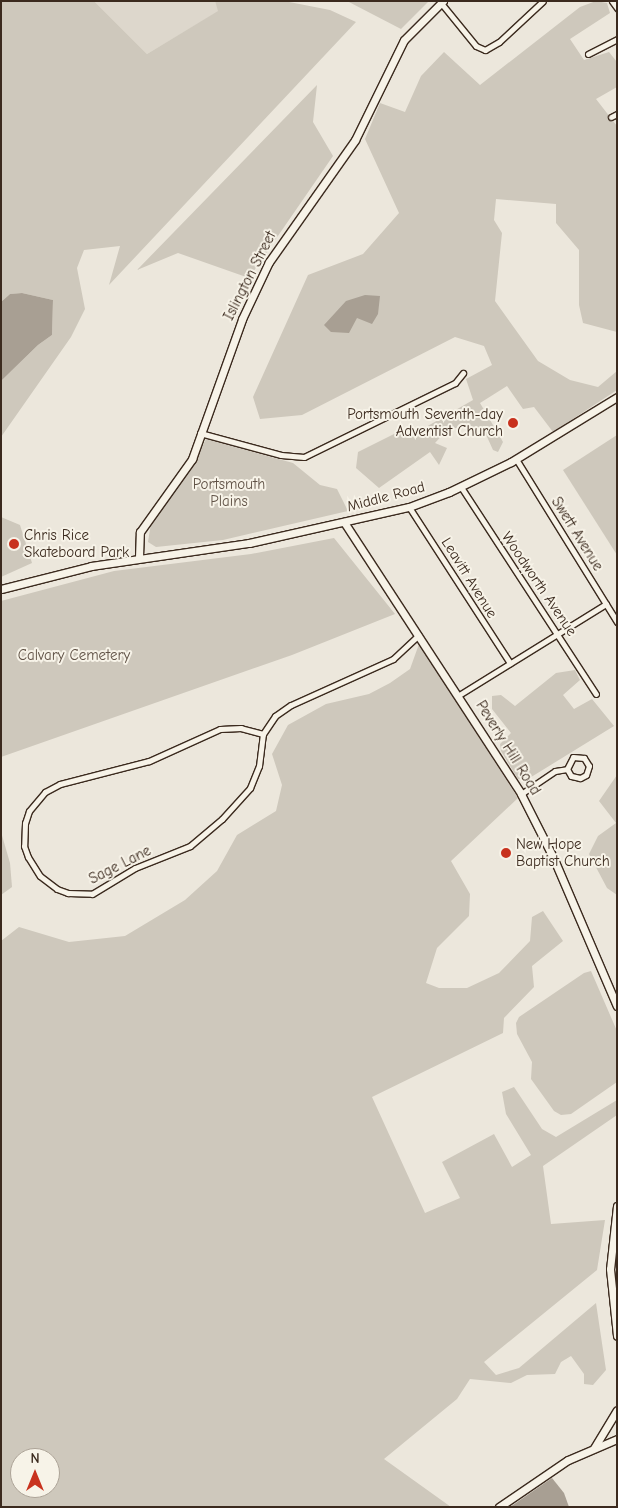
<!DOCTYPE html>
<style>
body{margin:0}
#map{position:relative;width:618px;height:1508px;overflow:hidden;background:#ece7dc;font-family:"Comic Neue",sans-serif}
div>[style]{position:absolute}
.built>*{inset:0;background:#ddd7cc}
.green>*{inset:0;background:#cec8bc}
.water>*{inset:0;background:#a89f93}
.roads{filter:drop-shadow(1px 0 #3b2a1e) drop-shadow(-1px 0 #3b2a1e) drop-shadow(0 1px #3b2a1e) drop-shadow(0 -1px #3b2a1e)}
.street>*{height:5px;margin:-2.5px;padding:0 2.5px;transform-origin:2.5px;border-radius:2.5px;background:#f7f3e8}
.secondary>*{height:7px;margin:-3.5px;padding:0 3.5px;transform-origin:3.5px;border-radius:3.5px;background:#f7f3e8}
.dots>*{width:14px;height:14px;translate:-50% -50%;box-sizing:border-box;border:2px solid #f7f3e8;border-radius:50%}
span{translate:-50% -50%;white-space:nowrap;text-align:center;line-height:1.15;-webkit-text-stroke:4px #f7f3e8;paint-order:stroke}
.street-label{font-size:15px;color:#3b2a1e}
.poi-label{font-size:15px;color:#3b2a1e}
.right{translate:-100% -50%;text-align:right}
.left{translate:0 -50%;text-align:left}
.park-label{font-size:15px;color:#605246}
.frame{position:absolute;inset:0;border:2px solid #3b2a1e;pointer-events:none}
.north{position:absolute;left:10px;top:1448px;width:50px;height:50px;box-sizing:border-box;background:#f7f3e8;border:1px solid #aca397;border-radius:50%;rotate:0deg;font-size:14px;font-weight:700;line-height:20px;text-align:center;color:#3b2a1e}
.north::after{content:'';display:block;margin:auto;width:18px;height:22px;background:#c8321e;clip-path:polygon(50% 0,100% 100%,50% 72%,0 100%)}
</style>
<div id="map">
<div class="built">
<div style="clip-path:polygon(94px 1px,215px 1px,219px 11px,147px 54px)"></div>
</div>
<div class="green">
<div style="clip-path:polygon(1px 1px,94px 1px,147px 54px,218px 11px,215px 1px,284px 1px,330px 10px,356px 22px,109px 285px,120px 246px,84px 250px,77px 268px,85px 309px,71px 337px,1px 437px,1px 381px,38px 345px,52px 335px,53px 300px,22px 293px,10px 294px,1px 302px)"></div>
<div style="clip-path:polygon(347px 1px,429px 1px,401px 29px)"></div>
<div style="clip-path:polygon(596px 1px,607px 3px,610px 13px,570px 39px,584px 60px,609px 52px,617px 62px,617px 87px,596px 99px,617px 126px,617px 332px,583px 323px,579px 305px,579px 250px,556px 223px,556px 204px,496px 199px,494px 220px,502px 233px,495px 301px,538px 361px,570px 380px,598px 387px,617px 371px,617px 390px,553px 432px,534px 407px,523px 409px,507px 386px,480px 403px,503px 442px,498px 452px,493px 450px,483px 428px,449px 428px,435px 443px,447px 448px,439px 465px,430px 452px,379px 488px,356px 468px,358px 452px,396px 433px,419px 431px,473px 400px,466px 379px,492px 365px,484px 346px,455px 337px,302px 415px,260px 419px,253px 397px,308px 275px,363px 254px,399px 213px,365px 139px,380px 103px,405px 112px,421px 76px,444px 52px,480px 85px,580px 7px)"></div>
<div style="clip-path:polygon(317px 85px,313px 122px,333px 156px,249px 278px,178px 253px,137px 270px)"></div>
<div style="clip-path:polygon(617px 435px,617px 555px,563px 470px)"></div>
<div style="clip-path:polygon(206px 439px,293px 463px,320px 485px,337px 489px,348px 511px,223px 540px,156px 547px,148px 542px,151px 523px,191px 469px)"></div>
<div style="clip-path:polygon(1px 517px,20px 525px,32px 563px,1px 577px)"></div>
<div style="clip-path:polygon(334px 538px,395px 614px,292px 655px,1px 757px,1px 601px,114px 571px,251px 554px)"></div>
<div style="clip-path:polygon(evenodd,419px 644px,518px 798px,451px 861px,470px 894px,469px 916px,437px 948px,426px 983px,439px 988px,467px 988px,499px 973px,530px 941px,532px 917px,543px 911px,563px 941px,532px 966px,534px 987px,504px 1018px,503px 1033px,372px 1097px,425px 1213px,460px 1198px,442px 1162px,494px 1134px,512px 1167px,531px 1155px,506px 1114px,502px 1092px,514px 1087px,542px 1129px,556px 1137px,617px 1100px,617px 1115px,543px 1166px,551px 1224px,605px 1220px,597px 1270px,484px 1362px,496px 1375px,519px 1368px,596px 1303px,606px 1370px,593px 1385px,584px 1384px,584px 1374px,571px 1356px,561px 1362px,555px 1374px,527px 1375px,511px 1383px,470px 1379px,457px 1399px,384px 1459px,451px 1507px,1px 1507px,1px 941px,19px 927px,69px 942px,125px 936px,185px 900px,217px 871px,237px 835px,276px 811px,282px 785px,272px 754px,288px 725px,326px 704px,369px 694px,390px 683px,410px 669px,419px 644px,20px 1458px,50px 1458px,50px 1488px,20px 1488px,20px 1458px)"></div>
<div style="clip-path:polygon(575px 670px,580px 680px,563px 695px,574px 709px,592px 699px,614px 726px,528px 779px,518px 779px,501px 751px,500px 744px,511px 733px,492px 709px,492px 696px,501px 695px,515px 706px,556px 673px)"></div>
<div style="clip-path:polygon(617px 775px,617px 895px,607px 888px,589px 854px,598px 836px,616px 823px,599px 801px)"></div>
<div style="clip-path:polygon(1px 832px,10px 863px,12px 887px,1px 895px)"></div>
<div style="clip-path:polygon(591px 971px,617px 1031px,617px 1082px,571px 1114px,561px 1115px,554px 1111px,531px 1079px,532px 1062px,517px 1034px,516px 1023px,519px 1017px,584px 973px)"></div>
</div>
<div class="water">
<div style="clip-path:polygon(22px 293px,53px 300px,52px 335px,38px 345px,1px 381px,1px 302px,10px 294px)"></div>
<div style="clip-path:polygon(365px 295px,380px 296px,378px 314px,372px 324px,357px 318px,349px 333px,331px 332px,324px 325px,346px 301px)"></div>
<div style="clip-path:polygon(552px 1478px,564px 1493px,569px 1507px,510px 1507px)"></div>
</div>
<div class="roads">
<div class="street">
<div style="left:612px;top:1px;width:9px;rotate:54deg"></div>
<div style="left:441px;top:3px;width:55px;rotate:50.9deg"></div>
<div style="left:476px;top:46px;width:10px;rotate:24deg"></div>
<div style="left:485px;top:50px;width:16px;rotate:-30deg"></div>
<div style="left:499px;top:42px;width:60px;rotate:-43deg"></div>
<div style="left:588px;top:54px;width:33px;rotate:-27deg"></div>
<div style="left:611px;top:117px;width:7px;rotate:-27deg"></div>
<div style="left:200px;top:433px;width:84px;rotate:15.2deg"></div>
<div style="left:281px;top:455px;width:23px;rotate:5deg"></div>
<div style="left:304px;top:457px;width:168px;rotate:-26.1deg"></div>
<div style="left:455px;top:383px;width:13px;rotate:-51deg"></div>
<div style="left:516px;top:459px;width:192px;rotate:58.2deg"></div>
<div style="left:461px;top:487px;width:247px;rotate:56.9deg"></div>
<div style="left:409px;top:507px;width:186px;rotate:57.1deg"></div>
<div style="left:459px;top:695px;width:173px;rotate:-31.8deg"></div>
<div style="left:263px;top:734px;width:23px;rotate:-165deg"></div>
<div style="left:241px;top:728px;width:21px;rotate:177deg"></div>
<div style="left:220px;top:729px;width:78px;rotate:155.7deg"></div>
<div style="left:149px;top:761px;width:92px;rotate:165.5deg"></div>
<div style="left:60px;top:784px;width:17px;rotate:152deg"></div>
<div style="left:45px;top:792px;width:25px;rotate:130deg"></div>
<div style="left:29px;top:811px;width:13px;rotate:108deg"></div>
<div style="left:25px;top:823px;width:23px;rotate:92deg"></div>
<div style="left:24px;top:846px;width:12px;rotate:70deg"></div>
<div style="left:28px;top:857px;width:22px;rotate:58deg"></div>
<div style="left:40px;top:876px;width:21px;rotate:37deg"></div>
<div style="left:57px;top:889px;width:12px;rotate:20deg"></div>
<div style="left:68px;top:893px;width:24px;rotate:2deg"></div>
<div style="left:92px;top:894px;width:50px;rotate:-31.2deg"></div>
<div style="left:135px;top:868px;width:59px;rotate:-21.8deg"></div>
<div style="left:190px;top:846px;width:42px;rotate:-40.2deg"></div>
<div style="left:222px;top:819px;width:42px;rotate:-47.9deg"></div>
<div style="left:250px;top:788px;width:24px;rotate:-68deg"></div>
<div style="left:259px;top:766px;width:32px;rotate:-83deg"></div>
<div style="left:263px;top:734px;width:22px;rotate:-56deg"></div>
<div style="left:275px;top:716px;width:19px;rotate:-35deg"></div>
<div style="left:291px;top:705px;width:112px;rotate:-24.3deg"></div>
<div style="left:393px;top:659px;width:35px;rotate:-43deg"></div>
<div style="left:521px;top:794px;width:41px;rotate:-34.1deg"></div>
<div style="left:555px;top:771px;width:12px;rotate:-9deg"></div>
<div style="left:567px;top:769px;width:13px;rotate:-63deg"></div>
<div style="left:573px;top:757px;width:11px;rotate:5deg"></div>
<div style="left:584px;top:758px;width:9px;rotate:58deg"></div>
<div style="left:589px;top:766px;width:9px;rotate:108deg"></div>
<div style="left:586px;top:775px;width:7px;rotate:153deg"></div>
<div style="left:580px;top:778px;width:9px;rotate:-167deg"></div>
<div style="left:571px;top:776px;width:8px;rotate:-120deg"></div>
</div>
<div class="secondary">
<div style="left:344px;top:522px;width:325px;rotate:56.9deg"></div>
<div style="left:521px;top:794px;width:71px;rotate:63.1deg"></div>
<div style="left:553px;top:857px;width:162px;rotate:66.8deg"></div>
<div style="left:139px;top:557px;width:25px;rotate:-88deg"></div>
<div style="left:140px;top:532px;width:90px;rotate:-54.5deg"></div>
<div style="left:192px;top:459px;width:149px;rotate:-70.3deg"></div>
<div style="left:242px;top:319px;width:63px;rotate:-64.7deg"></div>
<div style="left:269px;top:262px;width:149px;rotate:-54.8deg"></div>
<div style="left:355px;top:140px;width:111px;rotate:-63.9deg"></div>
<div style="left:404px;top:40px;width:55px;rotate:-45deg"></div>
<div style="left:1px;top:589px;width:93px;rotate:-14.3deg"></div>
<div style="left:91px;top:566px;width:160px;rotate:-8.3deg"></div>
<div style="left:249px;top:543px;width:164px;rotate:-12.7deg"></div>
<div style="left:409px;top:507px;width:43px;rotate:-20.6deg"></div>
<div style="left:449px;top:492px;width:69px;rotate:-25.8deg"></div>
<div style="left:511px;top:462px;width:124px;rotate:-31.5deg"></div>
<div style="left:617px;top:1206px;width:63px;rotate:96.3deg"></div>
<div style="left:610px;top:1269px;width:67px;rotate:84deg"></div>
<div style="left:594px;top:1448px;width:44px;rotate:-58.8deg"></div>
<div style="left:499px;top:1507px;width:83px;rotate:-34.3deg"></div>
<div style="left:568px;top:1460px;width:53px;rotate:-23.2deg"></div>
</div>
</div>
<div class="dots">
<div style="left:513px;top:423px;background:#c8321e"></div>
<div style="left:14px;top:544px;background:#c8321e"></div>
<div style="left:506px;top:853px;background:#c8321e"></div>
</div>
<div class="street-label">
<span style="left:250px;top:276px;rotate:-63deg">Islington Street</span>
<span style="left:386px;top:497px;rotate:-15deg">Middle Road</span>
<span style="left:577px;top:534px;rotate:58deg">Swett Avenue</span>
<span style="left:469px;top:578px;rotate:58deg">Leavitt Avenue</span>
<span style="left:539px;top:584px;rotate:56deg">Woodworth Avenue</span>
<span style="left:508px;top:748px;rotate:58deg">Peverly Hill Road</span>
<span style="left:120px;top:865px;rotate:-27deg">Sage Lane</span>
</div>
<div class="poi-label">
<span class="right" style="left:503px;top:423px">Portsmouth Seventh-day<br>Adventist Church</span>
<span class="left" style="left:24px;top:544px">Chris Rice<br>Skateboard Park</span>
<span class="left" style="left:516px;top:853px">New Hope<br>Baptist Church</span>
</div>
<div class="park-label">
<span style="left:229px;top:493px">Portsmouth<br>Plains</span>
<span style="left:74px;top:656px">Calvary Cemetery</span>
</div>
<div class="frame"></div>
<div class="north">N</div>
</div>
